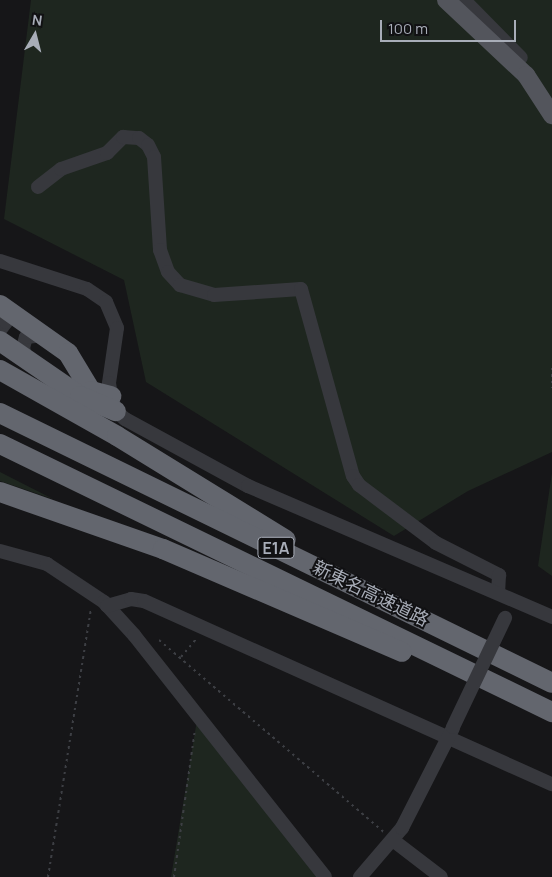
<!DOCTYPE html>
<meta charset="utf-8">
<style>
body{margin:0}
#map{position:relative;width:552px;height:877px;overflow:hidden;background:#161618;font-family:Manrope,"Noto Sans JP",sans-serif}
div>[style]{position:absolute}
.green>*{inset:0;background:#1e261f}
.path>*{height:2px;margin-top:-1px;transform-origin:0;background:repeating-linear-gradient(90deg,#3d3f44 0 2.5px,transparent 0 6.5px)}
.minor>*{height:14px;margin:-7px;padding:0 7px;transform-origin:7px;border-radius:7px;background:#37383d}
.major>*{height:18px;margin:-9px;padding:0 9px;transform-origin:9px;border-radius:9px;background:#53555c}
.highway>*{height:20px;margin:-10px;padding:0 10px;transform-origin:10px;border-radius:10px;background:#63666e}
.minor-bridge>*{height:14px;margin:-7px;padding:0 7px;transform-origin:7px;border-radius:7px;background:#37383d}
span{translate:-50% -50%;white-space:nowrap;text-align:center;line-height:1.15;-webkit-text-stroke:4px #111113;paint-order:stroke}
.shield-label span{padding:1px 4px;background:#111113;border:1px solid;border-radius:4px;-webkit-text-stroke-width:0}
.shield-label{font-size:16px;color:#a8adb8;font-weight:700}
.street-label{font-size:18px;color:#a8adb8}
.north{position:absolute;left:10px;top:10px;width:50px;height:50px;-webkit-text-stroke:4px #111113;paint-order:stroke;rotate:8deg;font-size:14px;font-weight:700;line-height:20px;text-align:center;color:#a8adb8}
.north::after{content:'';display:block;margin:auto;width:18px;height:22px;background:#a8adb8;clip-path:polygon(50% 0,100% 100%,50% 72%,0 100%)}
.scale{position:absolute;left:380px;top:20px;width:136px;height:22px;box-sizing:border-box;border:2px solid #a8adb8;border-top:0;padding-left:6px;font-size:15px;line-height:18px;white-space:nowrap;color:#a8adb8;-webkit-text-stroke:4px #111113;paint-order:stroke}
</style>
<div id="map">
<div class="green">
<div style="clip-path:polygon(31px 0,552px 0,552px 452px,468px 491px,394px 536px,146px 382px,124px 280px,4px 219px)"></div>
<div style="clip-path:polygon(0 472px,53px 499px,0 481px)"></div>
<div style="clip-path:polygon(552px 473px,552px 576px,538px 566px)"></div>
<div style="clip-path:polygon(197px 720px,325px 877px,171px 877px)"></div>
</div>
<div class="path">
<div style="left:552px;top:368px;width:20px;rotate:90deg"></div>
<div style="left:159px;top:640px;width:297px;rotate:40.5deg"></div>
<div style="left:181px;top:657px;width:25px;rotate:-50deg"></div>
<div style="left:48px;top:877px;width:272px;rotate:-80.9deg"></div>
<div style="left:174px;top:877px;width:148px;rotate:-81.9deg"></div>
</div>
<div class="minor">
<div style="left:464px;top:0;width:81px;rotate:45.5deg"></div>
<div style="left:38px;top:187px;width:29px;rotate:-38deg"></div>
<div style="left:61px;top:169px;width:49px;rotate:-19.2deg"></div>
<div style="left:107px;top:153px;width:23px;rotate:-45deg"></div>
<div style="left:123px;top:137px;width:16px;rotate:4deg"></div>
<div style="left:139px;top:138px;width:11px;rotate:38deg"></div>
<div style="left:148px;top:145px;width:13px;rotate:63deg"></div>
<div style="left:154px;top:157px;width:93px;rotate:86.3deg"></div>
<div style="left:160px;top:250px;width:23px;rotate:70deg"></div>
<div style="left:168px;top:272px;width:18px;rotate:47deg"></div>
<div style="left:180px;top:285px;width:35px;rotate:16deg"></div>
<div style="left:214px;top:295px;width:87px;rotate:-3.9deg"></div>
<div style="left:301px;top:289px;width:194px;rotate:74.5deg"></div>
<div style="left:353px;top:476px;width:11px;rotate:56deg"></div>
<div style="left:359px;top:485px;width:96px;rotate:37deg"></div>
<div style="left:436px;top:543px;width:71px;rotate:26.9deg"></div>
<div style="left:499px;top:575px;width:17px;rotate:93deg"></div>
<div style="left:0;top:261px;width:91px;rotate:17.8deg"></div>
<div style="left:87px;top:289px;width:23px;rotate:34deg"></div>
<div style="left:106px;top:302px;width:28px;rotate:67deg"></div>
<div style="left:117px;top:328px;width:56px;rotate:98.3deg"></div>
<div style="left:109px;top:383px;width:13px;rotate:81deg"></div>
<div style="left:111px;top:396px;width:16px;rotate:72deg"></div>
<div style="left:116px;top:411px;width:12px;rotate:42deg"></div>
<div style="left:125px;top:419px;width:140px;rotate:28.6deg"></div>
<div style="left:248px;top:486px;width:331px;rotate:23.3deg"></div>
<div style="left:0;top:330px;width:10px;rotate:-53deg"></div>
<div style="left:6px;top:322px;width:16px;rotate:-105deg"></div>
<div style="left:26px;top:358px;width:10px;rotate:-107deg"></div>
<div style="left:23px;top:348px;width:11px;rotate:-75deg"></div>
<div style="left:26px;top:337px;width:18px;rotate:-6deg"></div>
<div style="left:0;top:551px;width:49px;rotate:15.5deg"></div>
<div style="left:47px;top:564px;width:69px;rotate:33.7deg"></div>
<div style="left:104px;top:602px;width:45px;rotate:47.7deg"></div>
<div style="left:134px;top:635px;width:308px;rotate:51.7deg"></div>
<div style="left:107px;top:606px;width:25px;rotate:-16deg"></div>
<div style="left:131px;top:599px;width:13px;rotate:9deg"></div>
<div style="left:144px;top:601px;width:447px;rotate:24.2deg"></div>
<div style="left:394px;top:841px;width:59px;rotate:37.5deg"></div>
<div style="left:360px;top:877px;width:65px;rotate:-49.4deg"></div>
<div style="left:402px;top:828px;width:112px;rotate:-63deg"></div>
</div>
<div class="major">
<div style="left:446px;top:0;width:110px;rotate:43.2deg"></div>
<div style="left:526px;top:75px;width:48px;rotate:57deg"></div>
</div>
<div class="highway">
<div style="left:0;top:305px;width:83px;rotate:35.2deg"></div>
<div style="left:68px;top:353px;width:44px;rotate:58.8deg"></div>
<div style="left:91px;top:391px;width:21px;rotate:14deg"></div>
<div style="left:0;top:341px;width:97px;rotate:34.5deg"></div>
<div style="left:80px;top:396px;width:39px;rotate:23deg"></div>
<div style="left:0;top:370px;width:134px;rotate:29.4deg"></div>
<div style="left:117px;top:436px;width:198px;rotate:31.6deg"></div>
<div style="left:0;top:413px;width:614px;rotate:26.06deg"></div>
<div style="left:0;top:444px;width:614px;rotate:25.9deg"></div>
<div style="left:0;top:492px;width:173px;rotate:19.3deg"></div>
<div style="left:163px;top:549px;width:260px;rotate:23.3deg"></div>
</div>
<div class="minor-bridge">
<div style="left:453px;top:727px;width:121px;rotate:-64.5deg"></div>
</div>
<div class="shield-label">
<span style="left:276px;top:548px">E1A</span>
</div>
<div class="street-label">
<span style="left:371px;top:593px;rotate:26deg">新東名高速道路</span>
</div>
<div class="north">N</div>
<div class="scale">100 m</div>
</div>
